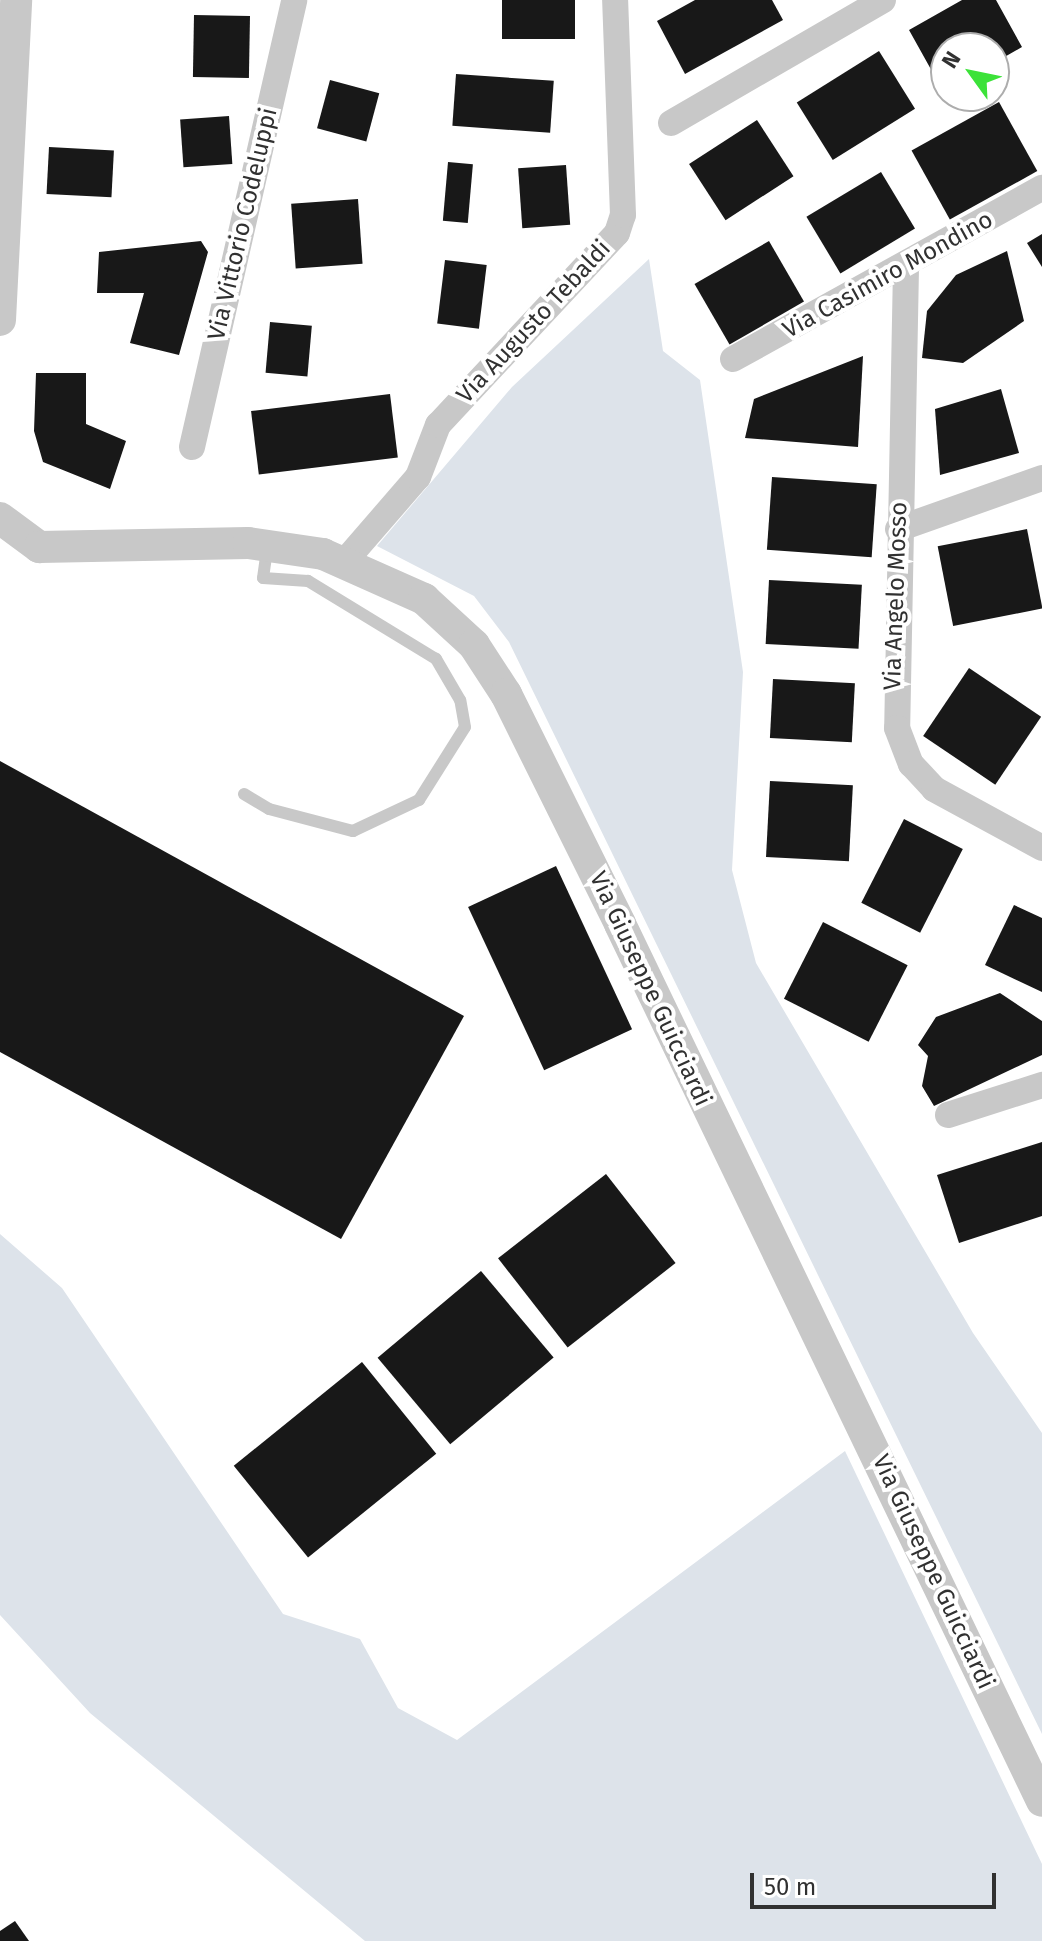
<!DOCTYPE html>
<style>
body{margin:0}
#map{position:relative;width:1042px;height:1941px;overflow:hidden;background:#fff;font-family:"Fira Sans",sans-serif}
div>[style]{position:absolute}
.green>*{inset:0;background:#dde3ea}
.building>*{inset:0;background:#181818;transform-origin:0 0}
.service>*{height:12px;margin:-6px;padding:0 6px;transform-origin:6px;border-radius:6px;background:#c8c8c8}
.minor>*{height:26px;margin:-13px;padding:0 13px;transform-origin:13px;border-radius:13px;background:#c8c8c8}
.tertiary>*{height:32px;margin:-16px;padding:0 16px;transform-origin:16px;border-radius:16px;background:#c8c8c8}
span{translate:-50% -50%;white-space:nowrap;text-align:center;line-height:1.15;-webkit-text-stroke:8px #fff;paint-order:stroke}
.street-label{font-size:24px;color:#313131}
.north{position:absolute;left:930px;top:32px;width:80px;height:80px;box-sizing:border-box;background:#fff;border:2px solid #adadad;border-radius:50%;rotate:303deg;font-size:22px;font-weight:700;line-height:32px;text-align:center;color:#313131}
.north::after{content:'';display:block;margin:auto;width:28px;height:36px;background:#3ce239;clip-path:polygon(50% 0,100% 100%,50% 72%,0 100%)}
.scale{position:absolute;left:750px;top:1873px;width:246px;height:36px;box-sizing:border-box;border:4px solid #313131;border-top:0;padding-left:10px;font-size:24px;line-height:28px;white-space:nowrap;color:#313131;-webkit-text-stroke:6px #fff;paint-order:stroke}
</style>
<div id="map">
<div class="green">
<div style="clip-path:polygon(649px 259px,663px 351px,700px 380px,743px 672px,732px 870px,756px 963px,973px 1333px,1042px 1433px,1042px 1734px,509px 642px,474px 596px,377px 546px,512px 387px)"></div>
<div style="clip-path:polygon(0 1234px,62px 1288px,283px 1614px,360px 1639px,398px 1708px,457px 1740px,845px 1451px,1042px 1864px,1042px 1941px,365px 1941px,90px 1713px,0 1615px)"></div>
</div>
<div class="building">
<div style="left:502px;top:0;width:73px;height:39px"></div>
<div style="clip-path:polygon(695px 0,772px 0,783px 20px,685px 74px,657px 21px)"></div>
<div style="clip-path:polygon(962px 0,996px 0,1022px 47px,994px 63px,994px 48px,946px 48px,943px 91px,909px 30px)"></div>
<div style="left:194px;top:15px;width:56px;height:62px;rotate:1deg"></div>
<div style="left:879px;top:51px;width:68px;height:97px;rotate:58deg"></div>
<div style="left:456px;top:74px;width:98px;height:52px;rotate:4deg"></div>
<div style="left:330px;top:80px;width:51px;height:50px;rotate:15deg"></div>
<div style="left:999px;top:102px;width:79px;height:100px;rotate:61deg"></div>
<div style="left:229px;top:116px;width:48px;height:49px;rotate:86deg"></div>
<div style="left:757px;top:120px;width:67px;height:81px;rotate:57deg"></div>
<div style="left:49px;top:147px;width:65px;height:47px;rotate:3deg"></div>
<div style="left:448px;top:162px;width:25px;height:59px;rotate:5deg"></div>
<div style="left:566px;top:165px;width:60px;height:48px;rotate:86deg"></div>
<div style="left:881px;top:172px;width:66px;height:87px;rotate:59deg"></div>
<div style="left:358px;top:199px;width:65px;height:67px;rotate:86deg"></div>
<div style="clip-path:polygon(1042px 234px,1042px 267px,1027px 243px)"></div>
<div style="clip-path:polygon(201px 241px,208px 252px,179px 355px,130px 343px,144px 293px,97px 293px,99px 252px)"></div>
<div style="left:769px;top:241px;width:70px;height:86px;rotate:60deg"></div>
<div style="clip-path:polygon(1007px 251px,1024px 321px,963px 363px,922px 358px,927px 311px,956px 275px)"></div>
<div style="left:445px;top:260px;width:42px;height:64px;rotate:7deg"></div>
<div style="left:270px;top:322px;width:42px;height:51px;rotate:5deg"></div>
<div style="clip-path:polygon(863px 356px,858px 447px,745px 438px,754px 399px)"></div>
<div style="clip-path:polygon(36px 373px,86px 373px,86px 424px,126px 441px,110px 489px,43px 462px,34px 431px)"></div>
<div style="clip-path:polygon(1001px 389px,1019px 453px,940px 475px,935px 409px)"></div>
<div style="left:390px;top:394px;width:64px;height:140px;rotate:83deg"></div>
<div style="left:772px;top:477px;width:105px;height:73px;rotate:4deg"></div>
<div style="left:1027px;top:529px;width:81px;height:91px;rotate:79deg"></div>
<div style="left:769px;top:580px;width:93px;height:64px;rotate:3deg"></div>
<div style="left:969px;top:668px;width:87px;height:82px;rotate:34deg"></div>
<div style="left:773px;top:679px;width:82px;height:59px;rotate:3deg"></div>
<div style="clip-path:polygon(0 761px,464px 1016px,341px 1239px,0 1052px)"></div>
<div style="left:770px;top:781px;width:83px;height:76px;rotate:3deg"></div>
<div style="left:904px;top:819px;width:66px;height:94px;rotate:27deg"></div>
<div style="left:556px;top:866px;width:180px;height:97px;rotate:65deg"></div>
<div style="clip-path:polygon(1014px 905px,1042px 918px,1042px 992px,985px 965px)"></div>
<div style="left:823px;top:922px;width:95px;height:86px;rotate:27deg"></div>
<div style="clip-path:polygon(1000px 993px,1042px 1021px,1042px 1055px,934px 1106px,922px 1086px,928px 1056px,918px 1045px,936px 1017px)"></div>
<div style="clip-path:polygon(1042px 1142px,1042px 1216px,959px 1243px,937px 1175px)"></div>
<div style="left:606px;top:1174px;width:113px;height:137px;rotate:52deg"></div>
<div style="left:481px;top:1271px;width:113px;height:135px;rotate:50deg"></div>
<div style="left:362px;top:1362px;width:118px;height:165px;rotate:51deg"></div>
<div style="clip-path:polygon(15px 1921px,29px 1941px,0 1941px,0 1931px)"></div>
</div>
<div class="service">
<div style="left:244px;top:794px;width:29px;rotate:31deg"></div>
<div style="left:269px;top:809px;width:87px;rotate:14.7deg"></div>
<div style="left:353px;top:831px;width:73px;rotate:-25.2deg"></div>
<div style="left:419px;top:800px;width:86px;rotate:-57.8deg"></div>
<div style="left:465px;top:727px;width:27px;rotate:-100deg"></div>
<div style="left:460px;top:700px;width:48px;rotate:-120.3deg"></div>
<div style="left:436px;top:659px;width:150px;rotate:-148.6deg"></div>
<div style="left:308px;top:581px;width:45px;rotate:-176.2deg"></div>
<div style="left:263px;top:578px;width:30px;rotate:-82deg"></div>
</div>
<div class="minor">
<div style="left:671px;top:123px;width:245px;rotate:-30.1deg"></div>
<div style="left:906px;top:268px;width:460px;rotate:91.1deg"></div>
<div style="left:897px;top:728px;width:39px;rotate:69deg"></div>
<div style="left:911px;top:764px;width:34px;rotate:47deg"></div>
<div style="left:934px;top:789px;width:123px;rotate:28.6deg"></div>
<div style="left:733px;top:359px;width:353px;rotate:-29deg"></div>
<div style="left:192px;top:447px;width:458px;rotate:-77.1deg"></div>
<div style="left:898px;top:529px;width:153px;rotate:-19.5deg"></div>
<div style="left:346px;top:560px;width:110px;rotate:-49.1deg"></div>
<div style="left:418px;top:477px;width:56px;rotate:-69deg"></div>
<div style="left:438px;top:425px;width:262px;rotate:-47deg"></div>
<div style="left:617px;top:233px;width:19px;rotate:-72deg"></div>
<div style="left:623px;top:215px;width:215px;rotate:-92.1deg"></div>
<div style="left:948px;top:1115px;width:99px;rotate:-17.7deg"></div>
</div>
<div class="tertiary">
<div style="left:0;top:320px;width:320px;rotate:-87.1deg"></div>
<div style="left:0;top:518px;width:49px;rotate:36.6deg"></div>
<div style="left:39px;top:547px;width:209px;rotate:-1.1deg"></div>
<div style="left:248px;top:543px;width:76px;rotate:8.3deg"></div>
<div style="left:323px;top:554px;width:111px;rotate:24deg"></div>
<div style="left:424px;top:599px;width:68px;rotate:42.6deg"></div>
<div style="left:474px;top:645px;width:59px;rotate:56.9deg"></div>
<div style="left:506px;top:694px;width:257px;rotate:63.6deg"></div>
<div style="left:620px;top:924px;width:973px;rotate:64.3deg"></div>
</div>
<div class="street-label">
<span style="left:243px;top:224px;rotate:-77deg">Via Vittorio Codeluppi</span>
<span style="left:888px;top:275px;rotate:-29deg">Via Casimiro Mondino</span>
<span style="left:534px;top:322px;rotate:-47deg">Via Augusto Tebaldi</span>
<span style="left:896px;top:596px;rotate:-88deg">Via Angelo Mosso</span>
<span style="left:650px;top:989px;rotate:65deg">Via Giuseppe Guicciardi</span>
<span style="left:933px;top:1572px;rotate:65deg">Via Giuseppe Guicciardi</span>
</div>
<div class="north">N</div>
<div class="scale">50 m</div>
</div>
